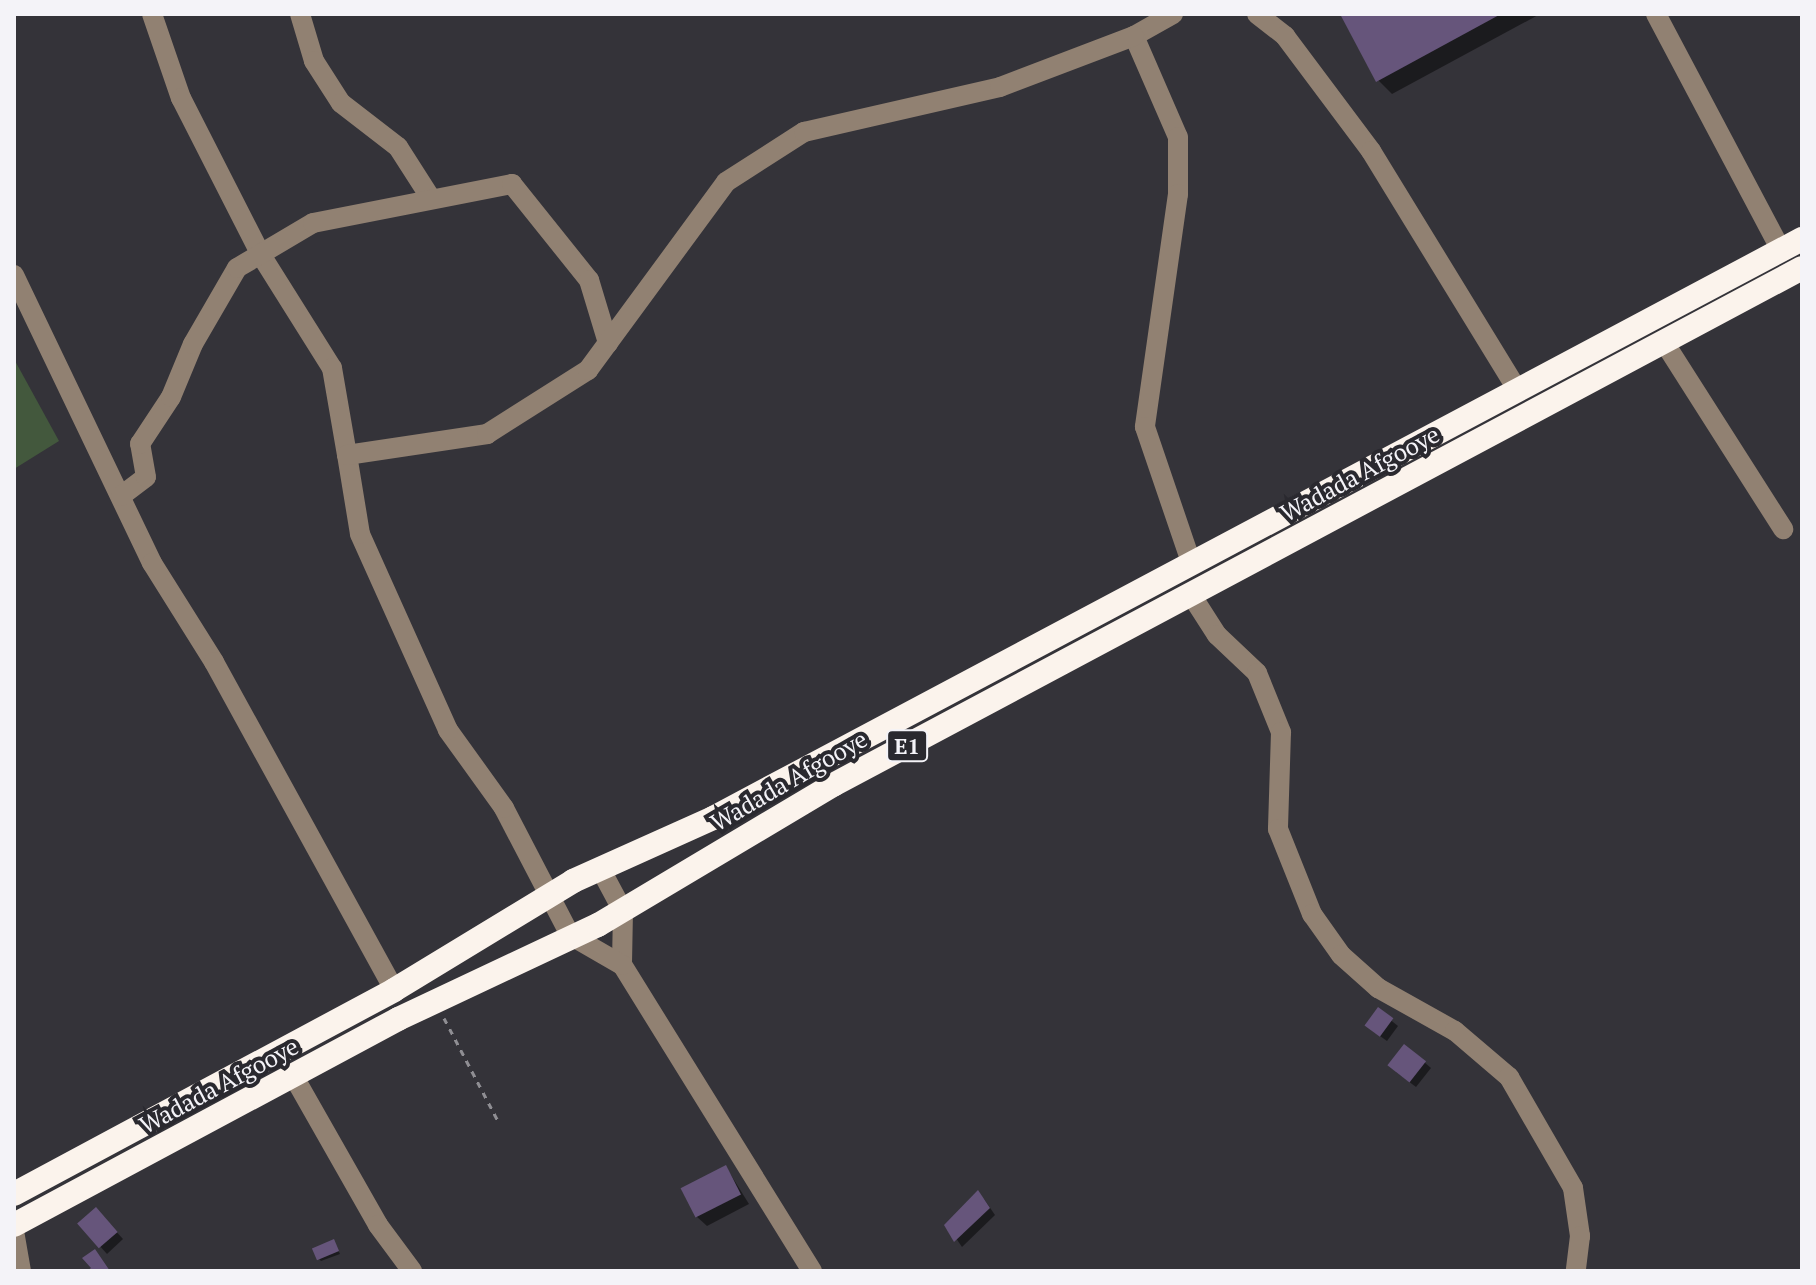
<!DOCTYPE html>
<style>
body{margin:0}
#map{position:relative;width:1816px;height:1285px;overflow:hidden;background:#343339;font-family:"PT Serif",serif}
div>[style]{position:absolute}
.green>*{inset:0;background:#43583d}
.shadow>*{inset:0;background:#0007}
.building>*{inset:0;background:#66557b;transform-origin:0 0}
.path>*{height:3px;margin-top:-1.5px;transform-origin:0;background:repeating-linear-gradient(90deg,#8f8e93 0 6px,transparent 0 12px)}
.minor>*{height:20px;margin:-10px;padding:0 10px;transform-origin:10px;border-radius:10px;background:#918172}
.highway>*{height:24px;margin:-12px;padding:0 12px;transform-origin:12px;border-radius:12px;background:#fbf3ec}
span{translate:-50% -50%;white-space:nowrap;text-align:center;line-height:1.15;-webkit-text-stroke:8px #2a292f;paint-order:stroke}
.shield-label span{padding:2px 6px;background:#2a292f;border:2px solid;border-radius:6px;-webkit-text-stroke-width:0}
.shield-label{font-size:22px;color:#f4f3f8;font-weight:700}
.street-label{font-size:24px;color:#f4f3f8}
.frame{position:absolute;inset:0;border:16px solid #f4f3f8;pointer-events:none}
</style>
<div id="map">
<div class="green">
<div style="clip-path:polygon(14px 359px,59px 441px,14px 469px)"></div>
</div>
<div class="shadow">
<div style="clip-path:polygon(1342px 14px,1540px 14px,1392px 94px,1378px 80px)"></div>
<div style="clip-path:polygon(1378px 1010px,1398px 1026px,1387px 1041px,1373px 1031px)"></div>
<div style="clip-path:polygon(1424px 1062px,1431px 1068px,1416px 1087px,1396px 1072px)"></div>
<div style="clip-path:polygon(726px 1167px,749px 1204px,707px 1226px,696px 1216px)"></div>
<div style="clip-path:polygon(984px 1199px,995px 1215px,962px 1247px,947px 1225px)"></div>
<div style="clip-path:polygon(102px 1216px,123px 1239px,107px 1254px,80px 1224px)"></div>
<div style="clip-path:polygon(334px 1242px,340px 1254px,321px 1261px,318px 1258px)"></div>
</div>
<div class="building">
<div style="clip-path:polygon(1340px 14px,1501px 14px,1376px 82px)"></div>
<div style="left:1378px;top:1007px;width:19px;height:23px;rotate:36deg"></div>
<div style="left:1404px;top:1044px;width:28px;height:27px;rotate:38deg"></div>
<div style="left:726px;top:1165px;width:33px;height:51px;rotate:63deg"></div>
<div style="clip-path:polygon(978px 1190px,990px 1208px,954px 1242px,944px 1225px)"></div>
<div style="left:96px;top:1207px;width:33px;height:25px;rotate:49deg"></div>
<div style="left:334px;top:1239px;width:13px;height:24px;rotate:67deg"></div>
<div style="clip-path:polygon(95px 1249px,110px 1271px,87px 1271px,91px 1268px,82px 1258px)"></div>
</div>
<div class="path">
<div style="left:444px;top:1018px;width:116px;rotate:62.3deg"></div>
</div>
<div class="minor">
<div style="left:152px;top:14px;width:89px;rotate:71deg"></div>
<div style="left:181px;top:98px;width:176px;rotate:63deg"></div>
<div style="left:261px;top:255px;width:133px;rotate:57.9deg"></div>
<div style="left:332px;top:368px;width:88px;rotate:80.2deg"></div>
<div style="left:300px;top:14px;width:49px;rotate:73.4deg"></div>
<div style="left:314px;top:61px;width:50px;rotate:57.3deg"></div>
<div style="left:341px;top:103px;width:72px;rotate:37.7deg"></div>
<div style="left:398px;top:147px;width:59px;rotate:57.4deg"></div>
<div style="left:1173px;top:14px;width:45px;rotate:150.6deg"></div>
<div style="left:1134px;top:36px;width:110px;rotate:66.5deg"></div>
<div style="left:1178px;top:137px;width:57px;rotate:90deg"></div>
<div style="left:1178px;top:194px;width:235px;rotate:98.1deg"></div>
<div style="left:1145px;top:427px;width:143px;rotate:71.2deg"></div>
<div style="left:1257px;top:14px;width:36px;rotate:38deg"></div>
<div style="left:1285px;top:36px;width:144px;rotate:53.2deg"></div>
<div style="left:1371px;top:151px;width:279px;rotate:58.5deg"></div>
<div style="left:1656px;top:14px;width:267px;rotate:62.1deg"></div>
<div style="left:14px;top:275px;width:319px;rotate:64.4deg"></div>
<div style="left:152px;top:563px;width:117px;rotate:57.9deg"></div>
<div style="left:214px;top:662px;width:374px;rotate:61.2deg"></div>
<div style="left:1664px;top:342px;width:222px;rotate:57.5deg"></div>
<div style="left:121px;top:496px;width:31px;rotate:-37deg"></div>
<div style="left:146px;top:477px;width:34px;rotate:-100deg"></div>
<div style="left:140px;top:444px;width:56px;rotate:-56.6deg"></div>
<div style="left:171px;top:397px;width:57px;rotate:-67.5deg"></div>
<div style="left:193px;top:344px;width:88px;rotate:-59.9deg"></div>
<div style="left:237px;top:268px;width:88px;rotate:-30.6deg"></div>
<div style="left:313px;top:223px;width:203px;rotate:-11.1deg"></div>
<div style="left:512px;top:184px;width:123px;rotate:51.3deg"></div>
<div style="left:589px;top:280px;width:66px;rotate:73.2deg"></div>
<div style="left:1190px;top:593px;width:50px;rotate:57.3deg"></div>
<div style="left:1217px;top:635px;width:55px;rotate:43.5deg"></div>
<div style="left:1257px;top:673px;width:64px;rotate:67.9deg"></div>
<div style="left:1281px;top:732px;width:97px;rotate:91.8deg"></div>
<div style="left:1278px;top:829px;width:92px;rotate:68.2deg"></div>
<div style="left:1312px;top:914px;width:50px;rotate:54.7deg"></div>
<div style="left:1341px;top:955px;width:50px;rotate:41.7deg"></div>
<div style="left:1378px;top:988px;width:88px;rotate:29.2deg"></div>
<div style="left:1455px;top:1031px;width:71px;rotate:40.4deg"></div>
<div style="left:1509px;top:1077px;width:128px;rotate:60deg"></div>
<div style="left:1573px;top:1188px;width:49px;rotate:81.7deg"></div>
<div style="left:1580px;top:1236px;width:35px;rotate:97deg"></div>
<div style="left:601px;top:870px;width:47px;rotate:61.8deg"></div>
<div style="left:623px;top:911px;width:54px;rotate:91.1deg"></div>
<div style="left:294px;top:1077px;width:170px;rotate:60.4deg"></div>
<div style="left:378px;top:1225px;width:57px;rotate:53.5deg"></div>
<div style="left:14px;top:1231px;width:41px;rotate:80.1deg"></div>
<div style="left:812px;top:1271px;width:360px;rotate:-121.8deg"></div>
<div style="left:622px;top:965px;width:60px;rotate:-150deg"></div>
<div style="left:570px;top:935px;width:143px;rotate:-117.5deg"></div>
<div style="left:504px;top:808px;width:96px;rotate:-125.7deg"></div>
<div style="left:448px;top:730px;width:215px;rotate:-114.2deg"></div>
<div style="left:360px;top:534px;width:80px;rotate:-99.3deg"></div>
<div style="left:347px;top:455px;width:142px;rotate:-8.5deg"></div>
<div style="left:487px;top:434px;width:120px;rotate:-32.4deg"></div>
<div style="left:588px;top:370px;width:233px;rotate:-53.7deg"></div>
<div style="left:726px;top:182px;width:93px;rotate:-32.7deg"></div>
<div style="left:804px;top:132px;width:201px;rotate:-12.9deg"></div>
<div style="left:1000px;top:87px;width:143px;rotate:-20.8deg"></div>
</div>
<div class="highway">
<div style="left:14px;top:1194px;width:431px;rotate:-28.2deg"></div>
<div style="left:394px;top:990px;width:210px;rotate:-31.3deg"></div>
<div style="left:573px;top:881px;width:154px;rotate:-24.2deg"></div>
<div style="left:713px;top:818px;width:1233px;rotate:-28deg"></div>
<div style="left:14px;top:1225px;width:436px;rotate:-28.2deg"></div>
<div style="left:398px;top:1019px;width:221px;rotate:-25.2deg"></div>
<div style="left:598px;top:925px;width:274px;rotate:-30.8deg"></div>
<div style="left:833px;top:785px;width:1098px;rotate:-28.08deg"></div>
</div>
<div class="shield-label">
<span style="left:907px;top:746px">E1</span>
</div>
<div class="street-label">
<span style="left:1360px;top:474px;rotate:-28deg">Wadada Afgooye</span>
<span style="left:789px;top:781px;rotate:-30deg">Wadada Afgooye</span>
<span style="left:219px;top:1086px;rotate:-28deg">Wadada Afgooye</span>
</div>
<div class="frame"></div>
</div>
